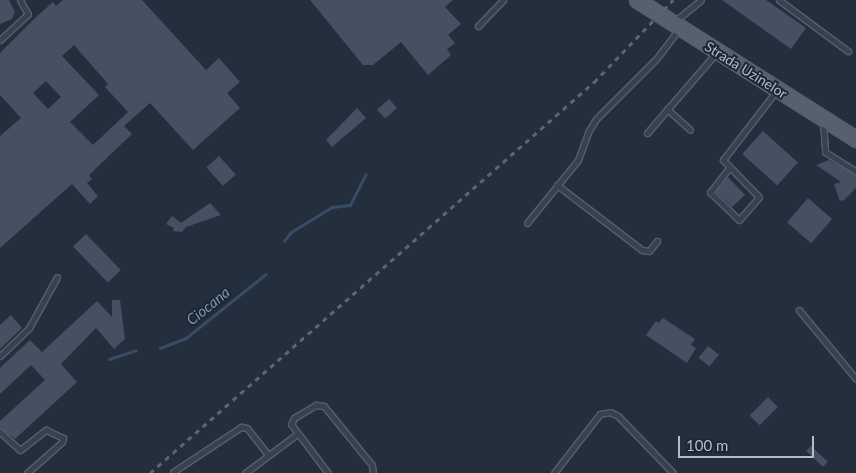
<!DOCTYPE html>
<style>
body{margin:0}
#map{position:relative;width:856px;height:473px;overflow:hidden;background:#242f3e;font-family:Lato,sans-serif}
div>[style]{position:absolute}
.stream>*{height:2.5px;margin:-1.25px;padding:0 1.25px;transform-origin:1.25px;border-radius:1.25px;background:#394c67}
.building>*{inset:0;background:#455162;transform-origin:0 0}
.roads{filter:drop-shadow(1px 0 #565f6c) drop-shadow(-1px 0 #565f6c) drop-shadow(0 1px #565f6c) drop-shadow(0 -1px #565f6c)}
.lane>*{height:5px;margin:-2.5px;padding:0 2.5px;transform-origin:2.5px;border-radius:2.5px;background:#38414e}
.primary>*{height:15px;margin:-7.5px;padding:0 7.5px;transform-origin:7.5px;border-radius:7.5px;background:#56606e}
.rail>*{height:2.5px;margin-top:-1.25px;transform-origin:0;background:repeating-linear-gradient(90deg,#5a6575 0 5px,transparent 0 10px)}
span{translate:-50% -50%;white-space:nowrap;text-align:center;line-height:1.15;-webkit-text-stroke:4px #1d2633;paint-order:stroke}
.street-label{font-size:14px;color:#b4bcc9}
.water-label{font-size:15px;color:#7c92b1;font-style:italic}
.scale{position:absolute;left:678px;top:436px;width:136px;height:22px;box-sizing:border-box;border:2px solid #b4bcc9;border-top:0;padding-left:6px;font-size:15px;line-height:18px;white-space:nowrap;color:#b4bcc9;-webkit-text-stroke:4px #1d2633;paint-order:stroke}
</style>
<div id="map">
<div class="stream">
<div style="left:284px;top:241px;width:11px;rotate:-52deg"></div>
<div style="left:291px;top:232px;width:48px;rotate:-31.4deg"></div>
<div style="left:332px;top:207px;width:18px;rotate:-6deg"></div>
<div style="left:350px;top:205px;width:34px;rotate:-63deg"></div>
<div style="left:160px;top:348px;width:28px;rotate:-21deg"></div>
<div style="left:186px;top:338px;width:102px;rotate:-38.7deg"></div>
<div style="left:109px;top:359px;width:28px;rotate:-18deg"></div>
</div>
<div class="building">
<div style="clip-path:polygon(0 0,9px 0,15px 12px,12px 19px,0 24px)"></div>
<div style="clip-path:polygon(evenodd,63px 0,142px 0,206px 70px,219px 58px,240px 82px,227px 93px,240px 108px,193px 150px,150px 103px,124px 126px,132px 134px,89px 175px,92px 179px,87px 183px,98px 196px,90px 204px,72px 184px,0 248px,0 136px,21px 118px,0 95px,0 53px,35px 18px,53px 2px,56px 6px,63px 0,74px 45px,108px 84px,105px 87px,128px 112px,93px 145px,70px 122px,99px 95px,62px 56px,74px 45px,63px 0,46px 81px,61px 97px,48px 109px,33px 93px,46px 81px)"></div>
<div style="clip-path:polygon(310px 0,453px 0,445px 7px,461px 24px,448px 35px,455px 43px,447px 49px,451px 55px,428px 75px,401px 42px,373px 65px,363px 65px)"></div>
<div style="clip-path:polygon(722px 0,766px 0,806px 28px,791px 49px)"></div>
<div style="left:389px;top:99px;width:12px;height:16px;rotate:48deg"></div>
<div style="clip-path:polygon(357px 108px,366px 118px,332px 147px,326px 140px)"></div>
<div style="left:763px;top:131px;width:47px;height:31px;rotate:42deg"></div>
<div style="left:219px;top:156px;width:25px;height:17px;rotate:48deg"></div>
<div style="clip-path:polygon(829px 160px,856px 175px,856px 188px,844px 200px,840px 201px,834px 184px,841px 182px,816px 165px)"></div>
<div style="clip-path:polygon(728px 177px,745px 195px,732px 207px,716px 192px)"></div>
<div style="left:808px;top:198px;width:32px;height:32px;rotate:41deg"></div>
<div style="clip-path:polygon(210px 203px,221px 215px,186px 227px,182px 232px,173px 231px,174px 228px,166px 224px,172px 216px,181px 223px)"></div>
<div style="left:86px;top:234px;width:50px;height:18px;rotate:46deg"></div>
<div style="clip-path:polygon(112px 300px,120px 300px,125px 339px,114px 349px,96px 328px,61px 364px,77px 382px,15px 439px,0 428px,0 421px,45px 380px,31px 365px,0 394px,0 368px,30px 340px,42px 352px,97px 301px,112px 317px)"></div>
<div style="clip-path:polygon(11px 315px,22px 328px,0 349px,0 325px)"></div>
<div style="clip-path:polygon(663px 318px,695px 339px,691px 345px,696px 348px,687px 363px,646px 335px,656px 321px,659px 323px)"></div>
<div style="left:708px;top:346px;width:14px;height:15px;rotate:39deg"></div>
<div style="left:768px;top:397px;width:14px;height:26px;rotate:45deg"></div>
<div style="left:811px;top:446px;width:23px;height:7px;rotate:43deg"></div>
</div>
<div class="roads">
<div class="lane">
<div style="left:779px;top:0;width:86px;rotate:36.5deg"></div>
<div style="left:675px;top:21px;width:33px;rotate:-39deg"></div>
<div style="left:478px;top:26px;width:36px;rotate:-46deg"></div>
<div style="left:0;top:40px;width:38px;rotate:-43deg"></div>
<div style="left:28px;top:14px;width:16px;rotate:-120deg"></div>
<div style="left:667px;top:109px;width:31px;rotate:42deg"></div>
<div style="left:823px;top:121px;width:31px;rotate:86deg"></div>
<div style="left:825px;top:152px;width:36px;rotate:32deg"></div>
<div style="left:647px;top:133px;width:107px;rotate:-49.2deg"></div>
<div style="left:729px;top:168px;width:31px;rotate:128deg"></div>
<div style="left:710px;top:192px;width:40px;rotate:44deg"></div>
<div style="left:739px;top:220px;width:30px;rotate:-49deg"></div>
<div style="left:759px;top:197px;width:52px;rotate:-134.2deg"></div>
<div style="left:723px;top:160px;width:88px;rotate:-52.4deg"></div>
<div style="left:557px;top:185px;width:107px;rotate:37.4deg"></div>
<div style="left:642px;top:250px;width:7px;rotate:8deg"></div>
<div style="left:649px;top:251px;width:13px;rotate:-51deg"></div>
<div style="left:527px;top:223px;width:81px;rotate:-51deg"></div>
<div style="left:578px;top:160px;width:30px;rotate:-70deg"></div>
<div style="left:588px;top:132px;width:15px;rotate:-58deg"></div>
<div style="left:596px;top:119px;width:86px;rotate:-45deg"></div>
<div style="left:657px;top:58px;width:38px;rotate:-53deg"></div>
<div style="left:799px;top:310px;width:89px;rotate:50.4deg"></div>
<div style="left:0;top:356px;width:40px;rotate:-44deg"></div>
<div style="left:29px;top:328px;width:58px;rotate:-61.2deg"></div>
<div style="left:0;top:432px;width:27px;rotate:42deg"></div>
<div style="left:20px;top:450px;width:33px;rotate:-38deg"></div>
<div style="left:46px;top:430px;width:19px;rotate:25deg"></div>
<div style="left:63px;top:438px;width:4px;rotate:104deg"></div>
<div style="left:62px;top:442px;width:47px;rotate:138.5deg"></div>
<div style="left:173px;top:472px;width:82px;rotate:-33.5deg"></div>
<div style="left:241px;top:427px;width:6px;rotate:9deg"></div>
<div style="left:247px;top:428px;width:34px;rotate:52deg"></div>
<div style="left:245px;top:473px;width:65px;rotate:-36.9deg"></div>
<div style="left:328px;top:473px;width:61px;rotate:-127.1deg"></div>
<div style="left:291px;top:424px;width:7px;rotate:-63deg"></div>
<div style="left:294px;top:418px;width:26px;rotate:-31deg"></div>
<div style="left:316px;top:405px;width:8px;rotate:7deg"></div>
<div style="left:324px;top:406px;width:76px;rotate:50.9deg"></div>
<div style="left:372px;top:465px;width:8px;rotate:83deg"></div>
<div style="left:554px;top:473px;width:75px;rotate:-52.1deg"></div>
<div style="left:600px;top:414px;width:10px;rotate:-11deg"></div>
<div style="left:610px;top:412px;width:9px;rotate:27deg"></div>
<div style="left:618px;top:416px;width:79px;rotate:46deg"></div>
</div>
<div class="primary">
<div style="left:637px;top:0;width:259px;rotate:32.4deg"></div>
</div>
</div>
<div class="rail">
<div style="left:150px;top:473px;width:592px;rotate:-41.37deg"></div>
<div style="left:594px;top:82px;width:114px;rotate:-46.1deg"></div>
</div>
<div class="street-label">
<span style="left:746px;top:70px;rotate:32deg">Strada Uzinelor</span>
</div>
<div class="water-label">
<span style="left:208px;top:306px;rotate:-39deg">Ciocana</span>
</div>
<div class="scale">100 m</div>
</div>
